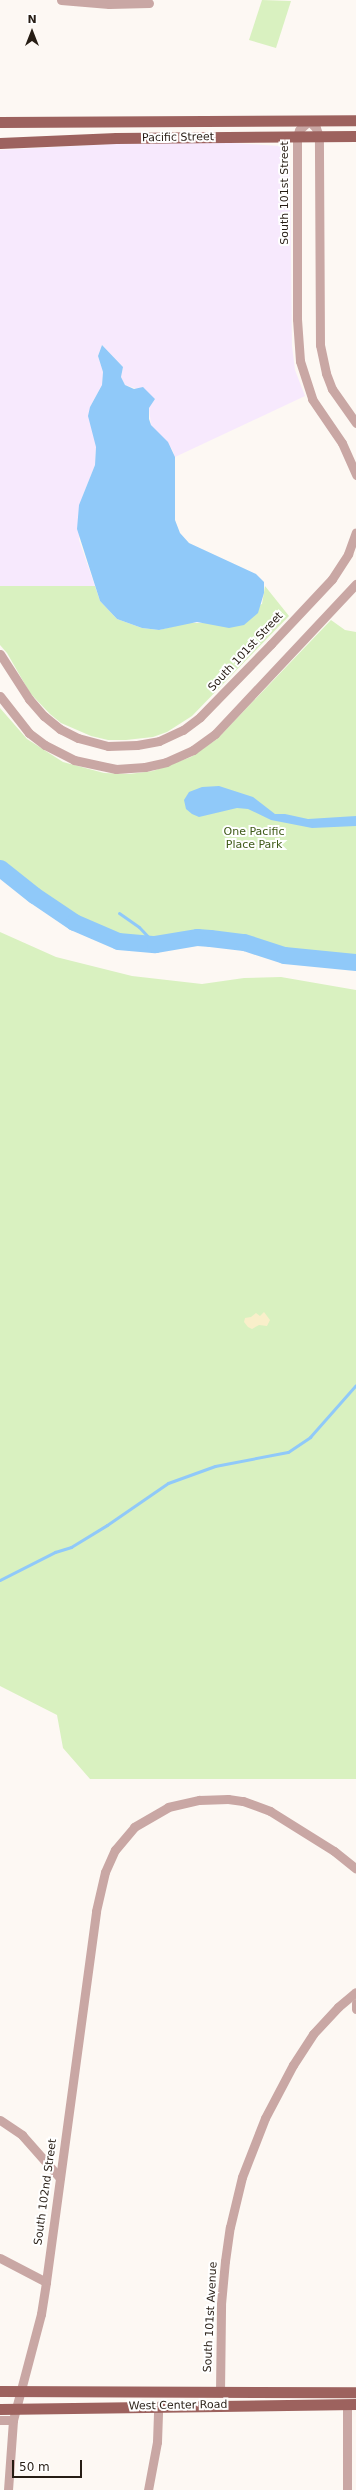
<!DOCTYPE html>
<style>
body{margin:0}
#map{position:relative;width:356px;height:2490px;overflow:hidden;background:#fdf8f3;font-family:"DejaVu Sans",sans-serif}
div>[style]{position:absolute}
.commercial>*{inset:0;background:#f7e9fd}
.green>*{inset:0;background:#d9f1c0}
.sand>*{inset:0;background:#f9efca}
.water>*{inset:0;background:#90c9f9}
.stream>*{height:3px;margin:-1.5px;padding:0 1.5px;transform-origin:1.5px;border-radius:1.5px;background:#90c9f9}
.river>*{height:17px;margin:-8.5px;padding:0 8.5px;transform-origin:8.5px;border-radius:8.5px;background:#90c9f9}
.minor>*{height:9px;margin:-4.5px;padding:0 4.5px;transform-origin:4.5px;border-radius:4.5px;background:#c9a7a4}
.major>*{height:11px;margin:-5.5px;padding:0 5.5px;transform-origin:5.5px;border-radius:5.5px;background:#9d625e}
span{translate:-50% -50%;white-space:nowrap;text-align:center;line-height:1.15;-webkit-text-stroke:4px #fff;paint-order:stroke}
.street-label{font-size:11px;color:#271d14}
.park-label{font-size:11px;color:#405b1a}
.north{position:absolute;left:12px;top:12px;width:40px;height:40px;-webkit-text-stroke:3px #fff;paint-order:stroke;rotate:0deg;font-size:11px;font-weight:700;line-height:16px;text-align:center;color:#271d14}
.north::after{content:'';display:block;margin:auto;width:14px;height:18px;background:#271d14;clip-path:polygon(50% 0,100% 100%,50% 72%,0 100%)}
.scale{position:absolute;left:12px;top:2460px;width:70px;height:18px;box-sizing:border-box;border:2px solid #271d14;border-top:0;padding-left:5px;font-size:12px;line-height:14px;white-space:nowrap;color:#271d14;-webkit-text-stroke:3px #fff;paint-order:stroke}
</style>
<div id="map">
<div class="commercial">
<div style="clip-path:polygon(219px 142px,279px 146px,286px 151px,290px 162px,292px 346px,295px 370px,305px 396px,175px 457px,172px 449px,151px 425px,149px 408px,155px 399px,138px 389px,125px 385px,121px 377px,123px 367px,102px 345px,98px 356px,103px 372px,102px 385px,90px 407px,96px 447px,95px 465px,83px 495px,79px 540px,95px 586px,0 586px,0 150px,111px 144px)"></div>
</div>
<div class="green">
<div style="clip-path:polygon(262px 0,291px 1px,276px 48px,249px 40px)"></div>
<div style="clip-path:polygon(0 586px,95px 586px,100px 601px,117px 619px,142px 628px,159px 630px,187px 623px,206px 623px,262px 604px,265px 586px,289px 616px,192px 716px,167px 732px,153px 737px,126px 740px,108px 740px,91px 736px,61px 723px,50px 714px,30px 693px,7px 653px,0 645px)"></div>
<div style="clip-path:polygon(331px 620px,345px 630px,356px 632px,356px 962px,284px 955px,244px 942px,210px 938px,197px 937px,155px 944px,118px 941px,74px 922px,34px 895px,0 868px,0 708px,27px 739px,63px 762px,104px 773px,129px 774px,153px 771px,191px 757px,217px 739px)"></div>
<div style="clip-path:polygon(0 932px,56px 957px,132px 976px,202px 984px,244px 978px,281px 977px,356px 990px,356px 1779px,90px 1779px,63px 1748px,57px 1715px,0 1686px)"></div>
</div>
<div class="sand">
<div style="clip-path:polygon(264px 1312px,270px 1320px,267px 1326px,259px 1325px,252px 1329px,248px 1327px,244px 1322px,245px 1318px,251px 1317px,256px 1313px,260px 1316px)"></div>
</div>
<div class="water">
<div style="clip-path:polygon(102px 345px,123px 367px,121px 377px,125px 385px,134px 389px,143px 387px,155px 399px,149px 408px,149px 419px,151px 425px,168px 442px,175px 457px,175px 520px,180px 533px,189px 543px,256px 574px,264px 582px,264px 593px,258px 613px,244px 625px,229px 628px,197px 622px,159px 630px,142px 628px,117px 619px,100px 601px,77px 529px,79px 505px,95px 465px,96px 447px,88px 416px,90px 407px,102px 385px,103px 372px,98px 356px)"></div>
<div style="clip-path:polygon(219px 786px,253px 797px,275px 814px,285px 814px,308px 819px,356px 816px,356px 826px,312px 828px,271px 820px,248px 809px,237px 808px,199px 817px,192px 814px,186px 809px,184px 800px,189px 792px,202px 787px)"></div>
</div>
<div class="stream">
<div style="left:119px;top:913px;width:24px;rotate:35deg"></div>
<div style="left:139px;top:927px;width:23px;rotate:47deg"></div>
<div style="left:0;top:1580px;width:62px;rotate:-27deg"></div>
<div style="left:55px;top:1552px;width:17px;rotate:-17deg"></div>
<div style="left:71px;top:1547px;width:42px;rotate:-31.4deg"></div>
<div style="left:107px;top:1525px;width:74px;rotate:-34.5deg"></div>
<div style="left:168px;top:1483px;width:50px;rotate:-19.9deg"></div>
<div style="left:215px;top:1466px;width:74px;rotate:-10.9deg"></div>
<div style="left:288px;top:1452px;width:27px;rotate:-34deg"></div>
<div style="left:310px;top:1437px;width:69px;rotate:-48.5deg"></div>
</div>
<div class="river">
<div style="left:0;top:868px;width:43px;rotate:38.5deg"></div>
<div style="left:34px;top:895px;width:48px;rotate:34deg"></div>
<div style="left:74px;top:922px;width:48px;rotate:23.4deg"></div>
<div style="left:118px;top:941px;width:37px;rotate:5deg"></div>
<div style="left:155px;top:944px;width:43px;rotate:-9.5deg"></div>
<div style="left:197px;top:937px;width:13px;rotate:4deg"></div>
<div style="left:210px;top:938px;width:34px;rotate:7deg"></div>
<div style="left:244px;top:942px;width:42px;rotate:18deg"></div>
<div style="left:284px;top:955px;width:72px;rotate:5.6deg"></div>
</div>
<div class="minor">
<div style="left:61px;top:0;width:48px;rotate:4.8deg"></div>
<div style="left:109px;top:4px;width:40px;rotate:-1.4deg"></div>
<div style="left:356px;top:423px;width:42px;rotate:-125.2deg"></div>
<div style="left:332px;top:389px;width:17px;rotate:-111deg"></div>
<div style="left:326px;top:373px;width:29px;rotate:-102deg"></div>
<div style="left:320px;top:345px;width:209px;rotate:-90.3deg"></div>
<div style="left:319px;top:136px;width:9px;rotate:-111deg"></div>
<div style="left:316px;top:128px;width:10px;rotate:-135deg"></div>
<div style="left:309px;top:121px;width:13px;rotate:138deg"></div>
<div style="left:299px;top:130px;width:7px;rotate:106deg"></div>
<div style="left:297px;top:137px;width:182px;rotate:90deg"></div>
<div style="left:297px;top:319px;width:42px;rotate:85.9deg"></div>
<div style="left:300px;top:361px;width:40px;rotate:72deg"></div>
<div style="left:312px;top:399px;width:53px;rotate:55.7deg"></div>
<div style="left:342px;top:443px;width:35px;rotate:66deg"></div>
<div style="left:0;top:654px;width:54px;rotate:57.2deg"></div>
<div style="left:29px;top:699px;width:23px;rotate:49deg"></div>
<div style="left:44px;top:716px;width:21px;rotate:39deg"></div>
<div style="left:60px;top:729px;width:20px;rotate:27deg"></div>
<div style="left:78px;top:738px;width:31px;rotate:15deg"></div>
<div style="left:108px;top:746px;width:29px;rotate:-2deg"></div>
<div style="left:137px;top:745px;width:22px;rotate:-10deg"></div>
<div style="left:159px;top:741px;width:26px;rotate:-25deg"></div>
<div style="left:183px;top:730px;width:21px;rotate:-37deg"></div>
<div style="left:200px;top:717px;width:102px;rotate:-45.8deg"></div>
<div style="left:271px;top:644px;width:89px;rotate:-46.8deg"></div>
<div style="left:332px;top:579px;width:30px;rotate:-57deg"></div>
<div style="left:348px;top:554px;width:23px;rotate:-70deg"></div>
<div style="left:0;top:696px;width:47px;rotate:51.9deg"></div>
<div style="left:29px;top:733px;width:20px;rotate:37deg"></div>
<div style="left:45px;top:745px;width:33px;rotate:27deg"></div>
<div style="left:74px;top:760px;width:43px;rotate:12.1deg"></div>
<div style="left:116px;top:769px;width:29px;rotate:-4deg"></div>
<div style="left:145px;top:767px;width:22px;rotate:-13deg"></div>
<div style="left:166px;top:762px;width:30px;rotate:-24deg"></div>
<div style="left:193px;top:750px;width:27px;rotate:-36deg"></div>
<div style="left:215px;top:734px;width:206px;rotate:-46.8deg"></div>
<div style="left:356px;top:2003px;width:6px;rotate:90deg"></div>
<div style="left:0;top:2120px;width:27px;rotate:34deg"></div>
<div style="left:22px;top:2135px;width:57px;rotate:48.5deg"></div>
<div style="left:0;top:2258px;width:52px;rotate:27.6deg"></div>
<div style="left:220px;top:2392px;width:88px;rotate:-89.3deg"></div>
<div style="left:221px;top:2304px;width:43px;rotate:-84.7deg"></div>
<div style="left:225px;top:2261px;width:34px;rotate:-82deg"></div>
<div style="left:230px;top:2227px;width:51px;rotate:-76.5deg"></div>
<div style="left:242px;top:2177px;width:63px;rotate:-68.7deg"></div>
<div style="left:265px;top:2118px;width:60px;rotate:-62.2deg"></div>
<div style="left:293px;top:2065px;width:37px;rotate:-57deg"></div>
<div style="left:313px;top:2034px;width:37px;rotate:-47deg"></div>
<div style="left:338px;top:2007px;width:23px;rotate:-40deg"></div>
<div style="left:0;top:2420px;width:13px"></div>
<div style="left:8px;top:2490px;width:70px;rotate:-85.9deg"></div>
<div style="left:13px;top:2420px;width:110px;rotate:-75.2deg"></div>
<div style="left:41px;top:2314px;width:32px;rotate:-81deg"></div>
<div style="left:46px;top:2282px;width:374px;rotate:-82.3deg"></div>
<div style="left:96px;top:1911px;width:40px;rotate:-77deg"></div>
<div style="left:105px;top:1872px;width:24px;rotate:-66deg"></div>
<div style="left:115px;top:1850px;width:30px;rotate:-50deg"></div>
<div style="left:134px;top:1827px;width:39px;rotate:-30deg"></div>
<div style="left:168px;top:1807px;width:32px;rotate:-13deg"></div>
<div style="left:199px;top:1800px;width:29px;rotate:-2deg"></div>
<div style="left:228px;top:1799px;width:15px;rotate:8deg"></div>
<div style="left:243px;top:1801px;width:29px;rotate:20deg"></div>
<div style="left:270px;top:1811px;width:75px;rotate:32deg"></div>
<div style="left:334px;top:1851px;width:28px;rotate:39deg"></div>
<div style="left:148px;top:2490px;width:49px;rotate:-79.4deg"></div>
<div style="left:157px;top:2442px;width:36px;rotate:-88deg"></div>
<div style="left:347px;top:2490px;width:86px;rotate:-90deg"></div>
</div>
<div class="major">
<div style="left:0;top:122px;width:356px;rotate:-0.3deg"></div>
<div style="left:0;top:143px;width:116px;rotate:-2.5deg"></div>
<div style="left:116px;top:138px;width:240px;rotate:-0.5deg"></div>
<div style="left:0;top:2391px;width:356px;rotate:0.2deg"></div>
<div style="left:0;top:2409px;width:356px;rotate:-0.8deg"></div>
</div>
<div class="street-label">
<span style="left:178px;top:138px;rotate:-1deg">Pacific Street</span>
<span style="left:285px;top:193px;rotate:-90deg">South 101st Street</span>
<span style="left:246px;top:652px;rotate:-47deg">South 101st Street</span>
<span style="left:46px;top:2192px;rotate:-82deg">South 102nd Street</span>
<span style="left:211px;top:2317px;rotate:-87deg">South 101st Avenue</span>
<span style="left:178px;top:2406px;rotate:-1deg">West Center Road</span>
</div>
<div class="park-label">
<span style="left:254px;top:839px">One Pacific<br>Place Park</span>
</div>
<div class="north">N</div>
<div class="scale">50 m</div>
</div>
